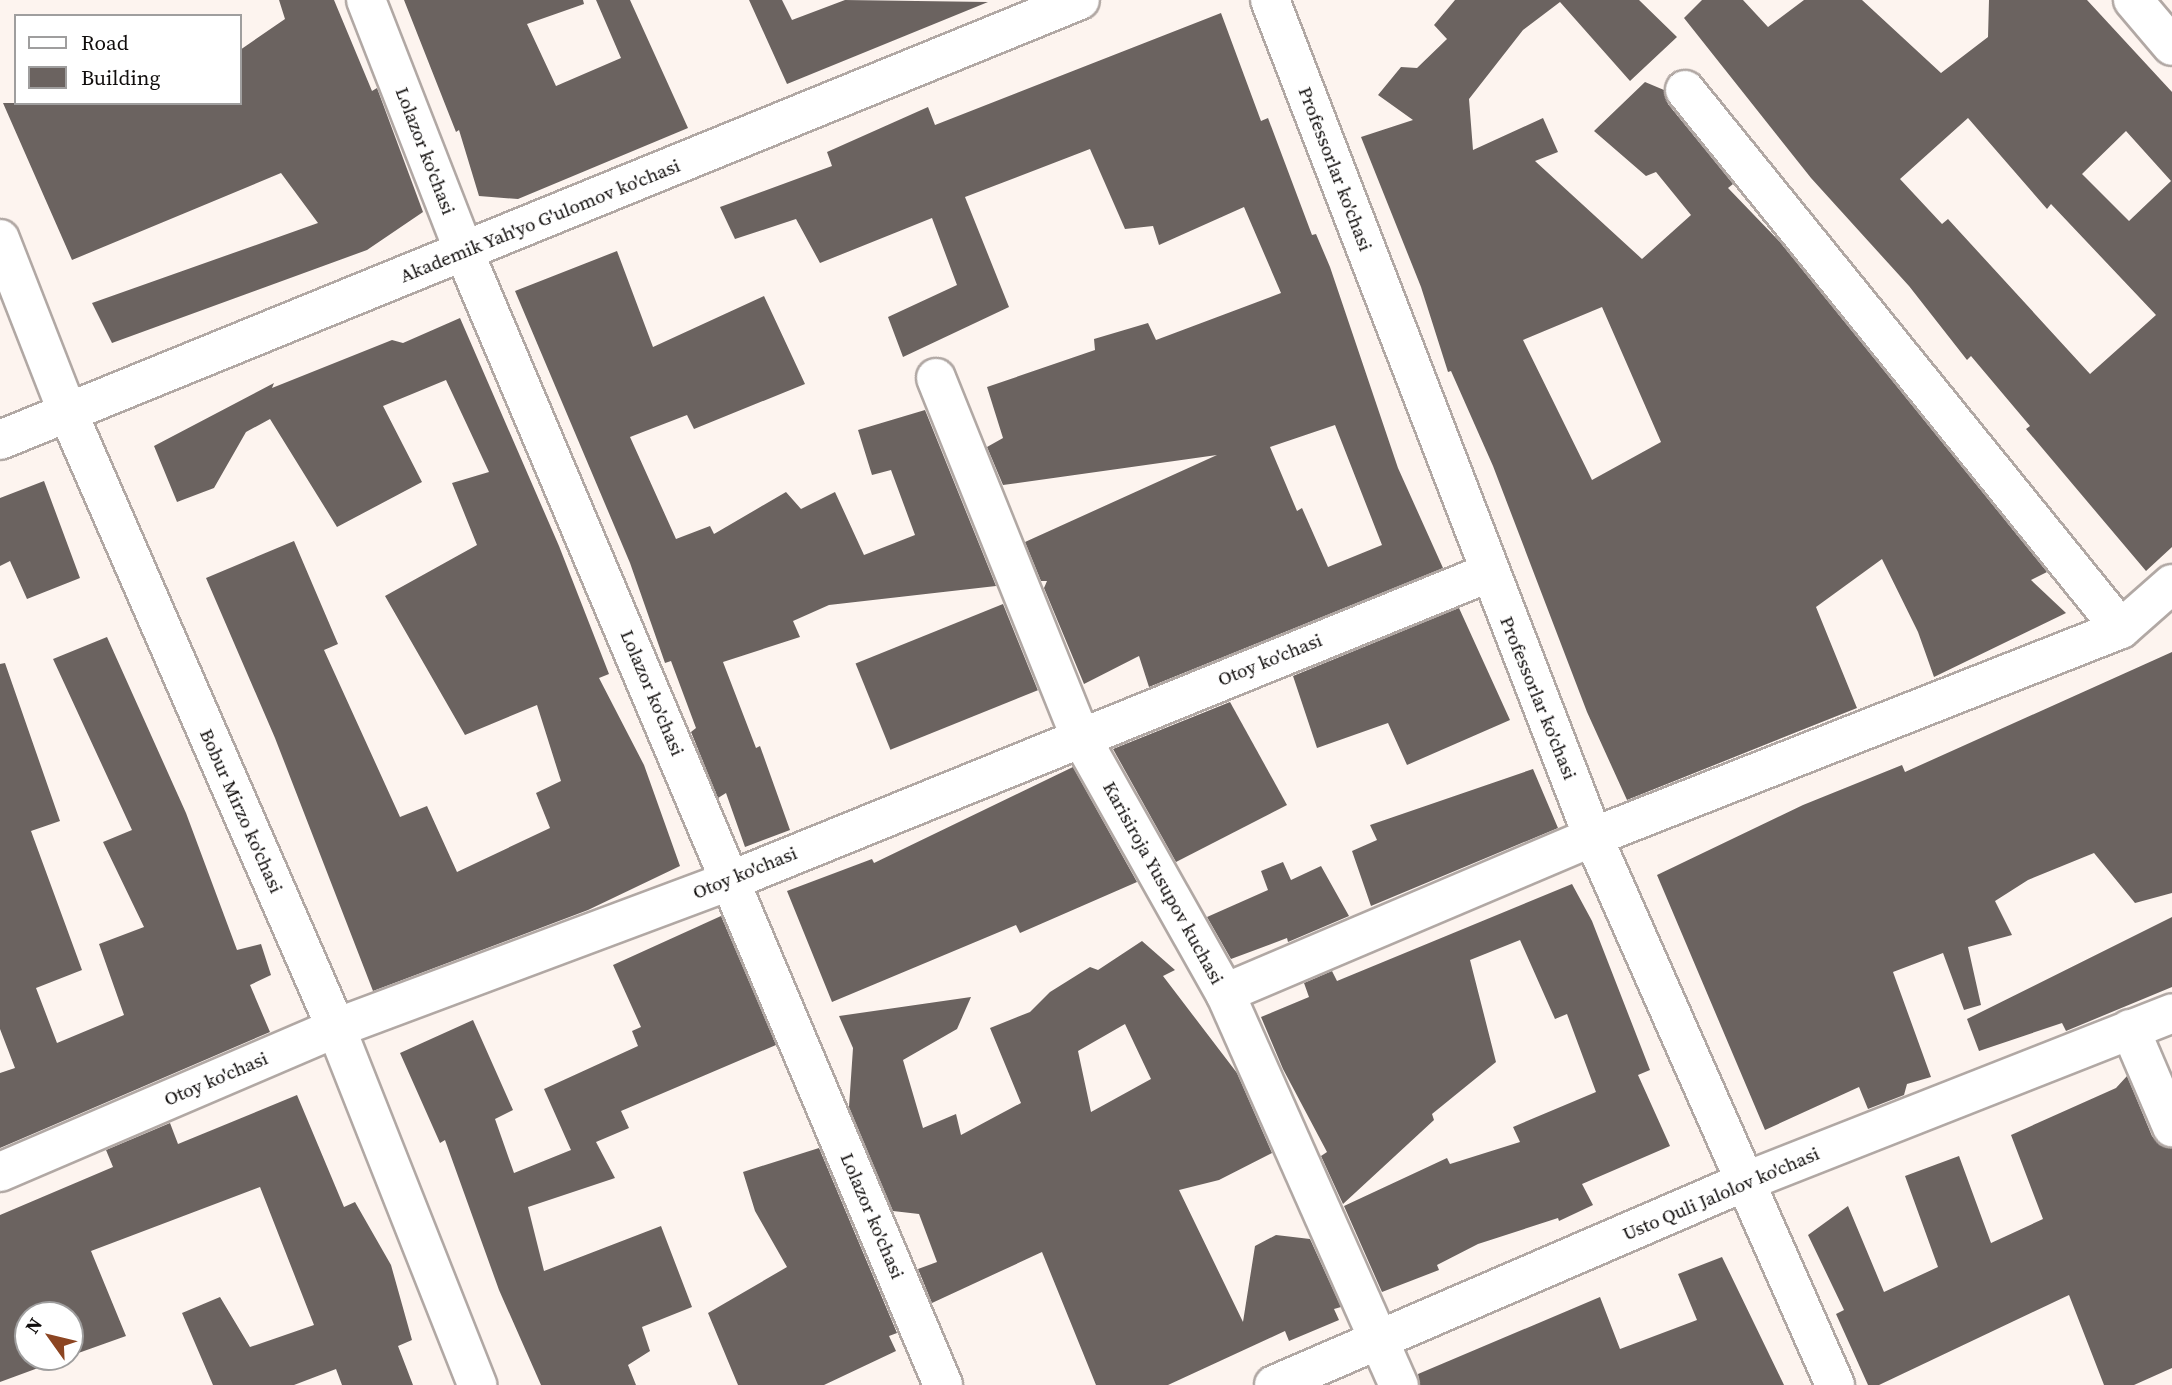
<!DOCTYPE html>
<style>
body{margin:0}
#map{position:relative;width:2172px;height:1385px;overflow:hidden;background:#fdf4ef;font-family:"Source Serif 4",serif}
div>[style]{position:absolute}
.building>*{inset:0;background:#6b6360;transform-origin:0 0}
.roads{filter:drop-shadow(2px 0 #b1a8a4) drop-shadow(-2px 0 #b1a8a4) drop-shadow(0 2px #b1a8a4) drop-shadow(0 -2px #b1a8a4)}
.minor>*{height:38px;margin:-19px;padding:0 19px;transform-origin:19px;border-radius:19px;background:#fff}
.major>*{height:38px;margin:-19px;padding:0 19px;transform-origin:19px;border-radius:19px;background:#fff}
span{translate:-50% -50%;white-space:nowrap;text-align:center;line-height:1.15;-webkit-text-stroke:7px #fff;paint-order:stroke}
.street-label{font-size:19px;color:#100d0c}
.legend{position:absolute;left:14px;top:14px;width:228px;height:91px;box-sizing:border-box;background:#fff;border:2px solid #9f9e9e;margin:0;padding:9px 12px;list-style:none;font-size:21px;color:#100d0c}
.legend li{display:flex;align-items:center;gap:14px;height:35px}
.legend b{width:35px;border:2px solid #9f9e9e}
.north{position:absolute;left:14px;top:1301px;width:70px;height:70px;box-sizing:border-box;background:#fff;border:2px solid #9f9e9e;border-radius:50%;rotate:304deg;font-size:19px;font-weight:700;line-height:28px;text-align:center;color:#100d0c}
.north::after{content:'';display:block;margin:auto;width:24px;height:32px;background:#8c4522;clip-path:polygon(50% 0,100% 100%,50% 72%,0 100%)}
</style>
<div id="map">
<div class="building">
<div style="clip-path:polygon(279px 0,334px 0,372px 91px,377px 88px,423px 212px,367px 250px,112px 343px,92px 303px,318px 223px,281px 173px,72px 260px,3px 103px,240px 103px,240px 50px,285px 19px)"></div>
<div style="clip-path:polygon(404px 0,583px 0,584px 4px,527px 24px,556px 86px,621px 58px,596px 0,630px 0,688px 128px,518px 199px,479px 196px,459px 130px,456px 132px)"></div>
<div style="clip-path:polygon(749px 0,782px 0,792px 20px,845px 0,988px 2px,787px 84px)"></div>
<div style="clip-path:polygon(evenodd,1455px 0,1639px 0,1677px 37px,1630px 81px,1560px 2px,1523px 30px,1469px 99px,1473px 150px,1543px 118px,1558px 152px,1535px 161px,1642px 259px,1691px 215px,1656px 172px,1646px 176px,1594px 131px,1645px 82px,1664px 90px,1668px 104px,1733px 184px,1728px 188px,1779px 241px,2047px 572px,2031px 580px,2066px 613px,1934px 677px,1918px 632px,1882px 559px,1816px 607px,1857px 708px,1627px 800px,1587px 712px,1493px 466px,1451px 371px,1448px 372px,1421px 287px,1361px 137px,1413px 120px,1378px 95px,1401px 67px,1417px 68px,1447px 39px,1434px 25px,1455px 0,1602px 307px,1661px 442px,1592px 480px,1523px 340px,1602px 307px)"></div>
<div style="clip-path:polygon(evenodd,1702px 0,1743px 0,1768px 27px,1804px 0,1862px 0,1941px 73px,1988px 37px,1989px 0,2087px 0,2172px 92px,2172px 547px,2146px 571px,2026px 429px,2030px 426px,1971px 356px,1967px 360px,1909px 286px,1811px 178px,1684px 18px,1702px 0,1968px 118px,2047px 209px,2051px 204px,2156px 315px,2090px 374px,1948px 219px,1942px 224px,1900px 179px,1968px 118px,1702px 0,2126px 131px,2171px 181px,2129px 221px,2082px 174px,2126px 131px)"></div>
<div style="clip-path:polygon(evenodd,1221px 13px,1261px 121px,1268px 118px,1312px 235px,1316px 234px,1330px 267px,1398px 468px,1443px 568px,1149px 687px,1139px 656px,1084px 684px,1044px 588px,1047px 581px,1041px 581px,1025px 542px,1217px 455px,1003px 485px,987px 447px,1003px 438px,987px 387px,1095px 350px,1094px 339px,1148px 323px,1156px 340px,1281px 293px,1244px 207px,1159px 245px,1153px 226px,1125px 229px,1090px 149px,965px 197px,1009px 307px,903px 357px,888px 317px,957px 285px,932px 218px,820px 263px,796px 219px,735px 239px,720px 207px,832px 166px,827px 152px,928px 107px,935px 125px,1221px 13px,1335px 425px,1382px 545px,1328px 567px,1302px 508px,1297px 511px,1270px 447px,1335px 425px)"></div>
<div style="clip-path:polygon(617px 251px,653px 347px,764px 296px,805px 384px,694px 429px,687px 415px,630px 437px,676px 539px,710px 526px,714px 534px,786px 492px,801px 509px,835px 492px,864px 555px,915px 535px,891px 470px,872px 475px,858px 430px,925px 410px,996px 586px,829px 605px,793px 621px,800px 637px,723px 662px,756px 748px,760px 746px,790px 830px,745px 847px,726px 793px,718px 798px,691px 732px,696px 728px,671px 661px,665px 663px,630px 563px,515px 291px)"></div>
<div style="clip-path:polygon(460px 318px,559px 546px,609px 674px,599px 678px,644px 765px,680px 866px,588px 910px,373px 991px,275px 738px,206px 578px,294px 541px,338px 644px,324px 650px,400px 817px,427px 806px,457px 872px,550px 828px,536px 793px,561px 781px,537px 705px,465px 735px,385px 596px,477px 545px,452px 483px,489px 472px,446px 380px,383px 406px,422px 482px,337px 527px,270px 419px,246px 432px,214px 488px,177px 502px,154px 446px,274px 383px,272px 388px,392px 340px,403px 343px)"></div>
<div style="clip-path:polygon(44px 481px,80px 578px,27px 599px,10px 561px,0 566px,0 498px)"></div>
<div style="left:1003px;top:604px;width:93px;height:159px;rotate:68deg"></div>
<div style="clip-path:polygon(1459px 608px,1510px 720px,1407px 765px,1388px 723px,1317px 748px,1293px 676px)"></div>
<div style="clip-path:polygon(107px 637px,186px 813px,237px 950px,261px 944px,271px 975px,250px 985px,270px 1032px,0 1148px,0 1073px,15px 1068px,0 1029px,0 664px,5px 663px,60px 821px,31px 831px,82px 970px,36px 988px,57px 1043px,124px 1015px,99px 944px,144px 927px,103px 842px,132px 830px,53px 659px)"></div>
<div style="clip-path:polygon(2172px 652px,2172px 893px,2135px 903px,2094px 853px,2028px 880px,1995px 901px,2012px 935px,1968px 947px,1981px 1005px,1964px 1010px,1943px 953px,1893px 972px,1931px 1077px,1907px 1084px,1904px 1095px,1868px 1109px,1859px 1087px,1765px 1130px,1657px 875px,1803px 805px,1902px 765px,1905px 772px)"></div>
<div style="clip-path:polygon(1230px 702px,1287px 805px,1176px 862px,1113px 749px)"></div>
<div style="clip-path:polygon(1073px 767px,1137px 882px,1020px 933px,1016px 925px,832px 1002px,787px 891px,872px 859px,874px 863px)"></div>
<div style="clip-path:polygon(1533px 769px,1558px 828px,1371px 906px,1352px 851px,1377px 840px,1370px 825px)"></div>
<div style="clip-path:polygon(1283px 862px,1291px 880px,1321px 866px,1349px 916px,1288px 942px,1287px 938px,1231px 959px,1207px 917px,1268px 890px,1261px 871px)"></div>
<div style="clip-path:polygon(1572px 884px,1592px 921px,1650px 1070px,1638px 1075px,1670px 1146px,1582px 1184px,1593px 1205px,1559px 1221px,1558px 1218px,1478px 1244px,1437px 1265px,1439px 1270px,1382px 1292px,1344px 1206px,1447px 1158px,1450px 1164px,1520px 1142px,1513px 1127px,1596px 1092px,1567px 1014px,1555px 1019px,1520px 940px,1470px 960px,1496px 1062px,1432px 1114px,1434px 1120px,1343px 1204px,1321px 1156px,1327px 1152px,1283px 1069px,1261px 1017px,1309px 997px,1304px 983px,1332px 971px,1337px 981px)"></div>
<div style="clip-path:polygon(721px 916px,776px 1045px,621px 1111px,629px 1128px,596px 1142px,615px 1178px,528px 1207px,544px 1271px,661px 1226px,692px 1307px,642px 1327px,650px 1351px,628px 1365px,636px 1385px,541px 1385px,499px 1290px,445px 1140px,440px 1143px,400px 1053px,473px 1020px,513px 1110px,495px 1119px,514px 1173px,571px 1150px,544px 1089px,638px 1046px,632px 1031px,641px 1027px,613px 965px)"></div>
<div style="clip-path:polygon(2172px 917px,2172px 987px,2066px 1031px,2062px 1023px,1979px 1051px,1967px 1019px)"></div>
<div style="clip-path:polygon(evenodd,1142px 941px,1175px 970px,1163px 976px,1237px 1073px,1272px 1153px,1219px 1180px,1179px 1190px,1243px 1322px,1255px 1246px,1276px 1235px,1310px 1239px,1341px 1307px,1334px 1309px,1339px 1320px,1289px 1341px,1285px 1331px,1168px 1385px,1096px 1385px,1042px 1252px,932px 1303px,918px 1269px,937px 1262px,919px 1214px,893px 1211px,849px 1107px,853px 1048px,839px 1016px,971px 997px,957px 1029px,903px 1060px,923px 1128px,956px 1114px,961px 1135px,1021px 1103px,990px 1028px,1030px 1012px,1050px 992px,1090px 967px,1098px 970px,1142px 941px,1125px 1024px,1151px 1079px,1091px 1112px,1078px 1051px,1125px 1024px)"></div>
<div style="clip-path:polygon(2127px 1076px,2152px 1136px,2160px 1145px,2172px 1148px,2172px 1368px,2134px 1385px,2104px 1385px,2069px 1295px,1879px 1385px,1868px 1385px,1836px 1314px,1844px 1310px,1808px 1235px,1848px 1206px,1884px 1292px,1938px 1267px,1905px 1176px,1959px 1156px,1991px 1243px,2043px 1219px,2011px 1135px,2116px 1088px)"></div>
<div style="clip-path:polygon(297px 1095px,344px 1207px,355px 1202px,391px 1265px,412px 1340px,398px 1346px,413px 1385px,342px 1385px,336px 1369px,294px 1385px,213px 1385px,182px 1313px,220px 1297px,250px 1347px,314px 1325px,260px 1187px,91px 1251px,126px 1336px,70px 1356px,70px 1315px,28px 1315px,28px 1357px,68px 1357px,0 1382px,0 1215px,113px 1167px,106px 1150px,170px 1123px,178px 1144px)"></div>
<div style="clip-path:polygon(819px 1148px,897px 1333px,889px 1336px,896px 1351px,824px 1385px,738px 1385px,708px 1313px,787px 1267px,755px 1211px,743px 1172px)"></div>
<div style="clip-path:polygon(1722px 1257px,1784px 1385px,1420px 1385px,1418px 1374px,1600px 1297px,1620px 1349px,1697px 1320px,1678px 1274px)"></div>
</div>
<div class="roads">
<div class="minor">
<div style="left:366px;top:0;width:270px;rotate:68.7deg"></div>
<div style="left:464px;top:252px;width:1230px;rotate:67.08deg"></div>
<div style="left:1270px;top:0;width:897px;rotate:68.9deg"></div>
<div style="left:1593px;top:837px;width:599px;rotate:66.17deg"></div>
<div style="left:2133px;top:0;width:60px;rotate:49.7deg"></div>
<div style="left:1685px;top:90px;width:693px;rotate:51.03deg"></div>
<div style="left:0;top:239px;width:187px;rotate:68.7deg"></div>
<div style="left:68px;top:413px;width:671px;rotate:66.45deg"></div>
<div style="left:336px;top:1028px;width:384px;rotate:68.4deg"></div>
<div style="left:936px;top:378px;width:386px;rotate:68.1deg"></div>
<div style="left:1080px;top:736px;width:295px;rotate:60.6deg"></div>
<div style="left:1225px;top:993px;width:429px;rotate:66.1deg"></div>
<div style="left:1225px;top:993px;width:400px;rotate:-23deg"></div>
<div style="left:1593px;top:837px;width:567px;rotate:-21.5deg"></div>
<div style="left:2121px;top:629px;width:68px;rotate:-41.4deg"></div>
<div style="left:2130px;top:1029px;width:107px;rotate:66.8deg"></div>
<div style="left:0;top:1172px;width:366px;rotate:-23.2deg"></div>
<div style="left:336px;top:1028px;width:423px;rotate:-20.5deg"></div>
<div style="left:732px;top:880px;width:816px;rotate:-22.1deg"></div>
<div style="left:1274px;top:1385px;width:512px;rotate:-23.36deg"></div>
<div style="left:1744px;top:1182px;width:460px;rotate:-21.5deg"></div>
</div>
<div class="major">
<div style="left:0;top:440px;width:1166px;rotate:-22.17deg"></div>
</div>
</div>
<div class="street-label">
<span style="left:425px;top:151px;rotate:69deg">Lolazor ko'chasi</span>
<span style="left:1335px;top:169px;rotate:69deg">Professorlar ko'chasi</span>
<span style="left:540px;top:221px;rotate:-22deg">Akademik Yah'yo G'ulomov ko'chasi</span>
<span style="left:1270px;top:660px;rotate:-22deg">Otoy ko'chasi</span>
<span style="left:652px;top:693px;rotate:67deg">Lolazor ko'chasi</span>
<span style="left:1538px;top:698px;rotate:68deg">Professorlar ko'chasi</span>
<span style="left:241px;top:811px;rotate:66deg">Bobur Mirzo ko'chasi</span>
<span style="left:745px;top:873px;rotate:-22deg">Otoy ko'chasi</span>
<span style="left:1163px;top:883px;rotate:61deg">Karisiroja Yusupov kuchasi</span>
<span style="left:216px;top:1079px;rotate:-23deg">Otoy ko'chasi</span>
<span style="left:1721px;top:1194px;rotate:-23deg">Usto Quli Jalolov ko'chasi</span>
<span style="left:872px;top:1216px;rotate:67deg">Lolazor ko'chasi</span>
</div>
<ul class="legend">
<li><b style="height:9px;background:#fff"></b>Road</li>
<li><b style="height:19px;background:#6b6360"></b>Building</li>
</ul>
<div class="north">N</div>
</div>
